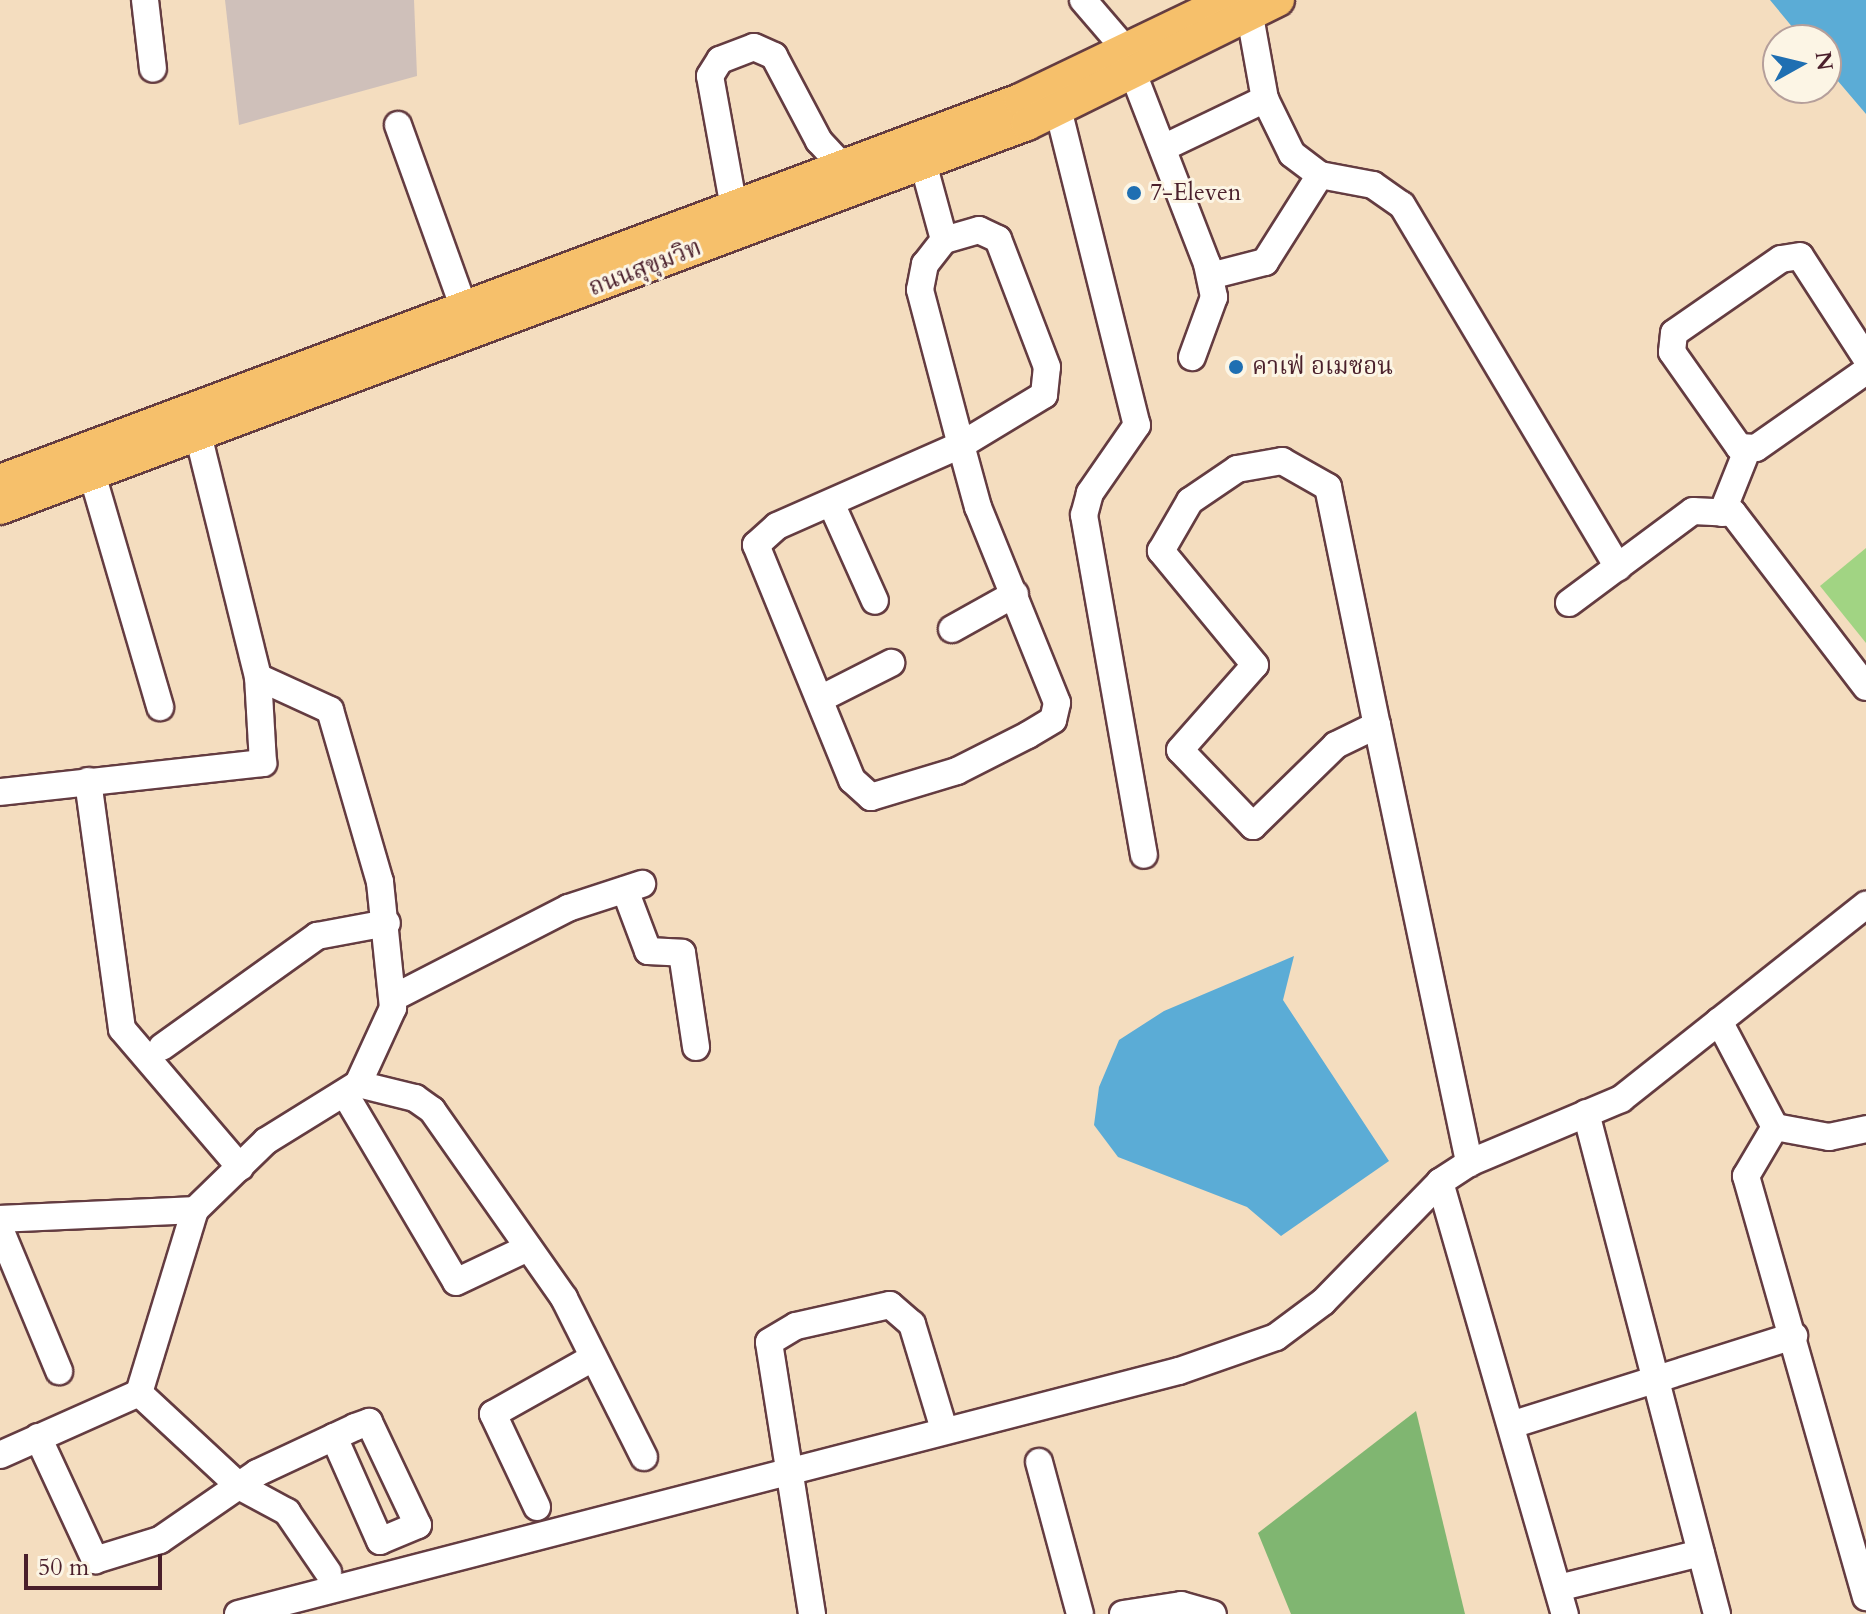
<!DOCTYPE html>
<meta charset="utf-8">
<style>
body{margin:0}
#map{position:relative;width:1866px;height:1614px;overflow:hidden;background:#f4ddbf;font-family:Cardo,"Noto Serif Thai",serif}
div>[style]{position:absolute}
.industrial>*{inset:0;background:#cfc0ba}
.green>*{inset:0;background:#a1d483}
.forest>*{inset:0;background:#80b671}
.water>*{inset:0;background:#5bacd6}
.roads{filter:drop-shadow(2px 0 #643c41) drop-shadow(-2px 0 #643c41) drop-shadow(0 2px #643c41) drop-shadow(0 -2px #643c41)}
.minor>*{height:26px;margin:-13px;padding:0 13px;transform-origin:13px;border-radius:13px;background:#fff}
.major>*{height:32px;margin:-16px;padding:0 16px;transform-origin:16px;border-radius:16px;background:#f6c06b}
.dots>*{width:22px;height:22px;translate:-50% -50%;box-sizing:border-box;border:4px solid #fcf5e5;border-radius:50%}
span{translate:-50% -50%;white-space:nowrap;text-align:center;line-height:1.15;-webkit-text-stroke:6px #fcf5e5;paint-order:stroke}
.poi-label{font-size:24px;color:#4a1f2b}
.left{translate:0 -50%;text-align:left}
.street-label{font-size:24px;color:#4a1f2b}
.north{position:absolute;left:1762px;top:24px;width:80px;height:80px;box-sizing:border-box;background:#fcf5e5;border:2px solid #b59f9b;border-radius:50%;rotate:82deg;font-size:22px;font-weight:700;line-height:32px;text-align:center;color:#4a1f2b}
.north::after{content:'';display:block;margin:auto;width:28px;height:36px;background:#1f6fb2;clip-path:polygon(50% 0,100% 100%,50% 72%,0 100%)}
.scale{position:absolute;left:24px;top:1554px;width:138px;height:36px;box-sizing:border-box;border:4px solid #4a1f2b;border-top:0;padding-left:10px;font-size:24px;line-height:28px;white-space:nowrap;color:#4a1f2b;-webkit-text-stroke:6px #fcf5e5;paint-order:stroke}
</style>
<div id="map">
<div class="industrial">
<div style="clip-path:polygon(225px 0,414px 0,417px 76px,239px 125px)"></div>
</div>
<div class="green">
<div style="clip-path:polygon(1866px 548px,1866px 643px,1820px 586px)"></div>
</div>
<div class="forest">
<div style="clip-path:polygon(1416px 1411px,1465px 1614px,1291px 1614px,1258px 1533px)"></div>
</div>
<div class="water">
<div style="clip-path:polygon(1770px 0,1866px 0,1866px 114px,1826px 67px,1826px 40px,1803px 40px)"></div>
<div style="clip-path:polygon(1294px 956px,1283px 1000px,1389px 1161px,1281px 1236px,1247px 1207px,1118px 1157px,1094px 1125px,1099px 1087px,1119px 1040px,1164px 1011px)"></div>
</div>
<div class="roads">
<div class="minor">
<div style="left:145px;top:0;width:69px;rotate:83.4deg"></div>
<div style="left:1083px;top:0;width:66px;rotate:49.3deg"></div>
<div style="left:1250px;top:16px;width:84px;rotate:79.8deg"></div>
<div style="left:1265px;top:99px;width:61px;rotate:63.9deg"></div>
<div style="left:1292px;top:154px;width:35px;rotate:37deg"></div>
<div style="left:1320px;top:175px;width:54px;rotate:10.7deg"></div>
<div style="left:1373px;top:185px;width:35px;rotate:35deg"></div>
<div style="left:1402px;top:205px;width:422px;rotate:59.2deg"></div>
<div style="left:1133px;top:73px;width:205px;rotate:68.8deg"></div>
<div style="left:1207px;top:264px;width:34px;rotate:78deg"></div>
<div style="left:1214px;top:297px;width:64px;rotate:110.1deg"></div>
<div style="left:1058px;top:109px;width:326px;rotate:76deg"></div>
<div style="left:1137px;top:425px;width:83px;rotate:124.7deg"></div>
<div style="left:1090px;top:493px;width:23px;rotate:105deg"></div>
<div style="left:1084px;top:515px;width:345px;rotate:80deg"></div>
<div style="left:398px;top:125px;width:198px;rotate:70.2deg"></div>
<div style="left:1165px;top:147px;width:111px;rotate:-25.6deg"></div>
<div style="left:923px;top:163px;width:80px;rotate:74.7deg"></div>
<div style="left:944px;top:240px;width:31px;rotate:128deg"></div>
<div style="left:925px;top:264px;width:26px;rotate:101deg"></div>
<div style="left:920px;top:290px;width:160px;rotate:75.2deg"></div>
<div style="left:961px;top:445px;width:64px;rotate:74.7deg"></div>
<div style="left:978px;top:507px;width:211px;rotate:68deg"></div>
<div style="left:1057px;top:703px;width:17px;rotate:103deg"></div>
<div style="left:1053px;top:720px;width:29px;rotate:149deg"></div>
<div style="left:1028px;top:735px;width:80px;rotate:153.1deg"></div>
<div style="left:957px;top:771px;width:90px;rotate:163.2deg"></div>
<div style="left:871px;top:797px;width:25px;rotate:-138deg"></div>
<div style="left:852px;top:780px;width:254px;rotate:-112.2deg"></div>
<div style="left:756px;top:545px;width:28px;rotate:-42deg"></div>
<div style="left:777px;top:526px;width:201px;rotate:-23.8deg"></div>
<div style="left:961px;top:445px;width:97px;rotate:-31.1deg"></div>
<div style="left:1044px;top:395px;width:28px;rotate:-84deg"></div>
<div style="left:1047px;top:367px;width:137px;rotate:-110.9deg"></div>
<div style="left:998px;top:239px;width:21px;rotate:-155deg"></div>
<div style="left:979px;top:230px;width:36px;rotate:164deg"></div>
<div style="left:734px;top:208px;width:134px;rotate:-100.3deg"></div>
<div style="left:710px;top:76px;width:19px;rotate:-58deg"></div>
<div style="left:720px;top:60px;width:36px;rotate:-21deg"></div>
<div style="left:754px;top:47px;width:22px;rotate:24deg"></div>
<div style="left:774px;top:56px;width:96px;rotate:62.1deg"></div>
<div style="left:819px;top:141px;width:35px;rotate:47deg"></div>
<div style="left:1210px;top:276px;width:57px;rotate:-14.3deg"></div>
<div style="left:1265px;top:262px;width:103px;rotate:-57.7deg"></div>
<div style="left:1866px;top:358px;width:121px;rotate:-122.9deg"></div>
<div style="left:1800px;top:256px;width:19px;rotate:171deg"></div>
<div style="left:1781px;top:259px;width:130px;rotate:145.3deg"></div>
<div style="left:1674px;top:333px;width:19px;rotate:96deg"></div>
<div style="left:1672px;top:352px;width:116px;rotate:54.8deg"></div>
<div style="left:1739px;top:447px;width:17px;rotate:3deg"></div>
<div style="left:1756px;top:448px;width:134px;rotate:-35deg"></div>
<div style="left:92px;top:474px;width:243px;rotate:73.7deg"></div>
<div style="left:831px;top:503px;width:107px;rotate:65.8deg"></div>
<div style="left:1722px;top:513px;width:70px;rotate:-68.2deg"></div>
<div style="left:1569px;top:603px;width:154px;rotate:-36.6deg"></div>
<div style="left:1693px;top:511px;width:40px;rotate:2.9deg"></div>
<div style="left:1733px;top:513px;width:219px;rotate:52.6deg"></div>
<div style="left:952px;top:629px;width:72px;rotate:-29.1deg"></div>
<div style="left:820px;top:699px;width:80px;rotate:-26.9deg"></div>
<div style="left:1377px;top:725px;width:46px;rotate:154deg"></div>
<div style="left:1336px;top:745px;width:116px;rotate:135.7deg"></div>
<div style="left:1253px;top:826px;width:105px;rotate:-133.8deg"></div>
<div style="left:1180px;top:750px;width:113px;rotate:-48.6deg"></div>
<div style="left:1255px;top:665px;width:148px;rotate:-129.5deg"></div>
<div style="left:1161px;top:551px;width:58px;rotate:-59.9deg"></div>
<div style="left:1190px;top:501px;width:57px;rotate:-34.2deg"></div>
<div style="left:1237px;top:469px;width:46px;rotate:-10.1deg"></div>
<div style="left:1282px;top:461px;width:53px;rotate:29.5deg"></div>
<div style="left:1328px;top:487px;width:243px;rotate:78.4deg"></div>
<div style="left:1377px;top:725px;width:448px;rotate:78.1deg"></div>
<div style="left:88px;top:781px;width:250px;rotate:82.2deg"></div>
<div style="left:122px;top:1029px;width:182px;rotate:49.5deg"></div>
<div style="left:0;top:792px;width:265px;rotate:-6.3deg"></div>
<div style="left:263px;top:763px;width:86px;rotate:-93.3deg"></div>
<div style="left:625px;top:890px;width:65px;rotate:69.3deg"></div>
<div style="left:648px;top:951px;width:34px;rotate:3deg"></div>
<div style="left:682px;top:953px;width:95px;rotate:81.5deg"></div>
<div style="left:393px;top:998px;width:197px;rotate:-27.2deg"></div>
<div style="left:568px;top:908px;width:78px;rotate:-18deg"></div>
<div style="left:1719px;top:1021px;width:120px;rotate:62.2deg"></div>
<div style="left:1775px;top:1127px;width:57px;rotate:120.6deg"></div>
<div style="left:1746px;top:1176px;width:438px;rotate:74.1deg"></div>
<div style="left:162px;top:1047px;width:191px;rotate:-35.6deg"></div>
<div style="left:317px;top:936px;width:71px;rotate:-10.5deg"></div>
<div style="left:358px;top:1084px;width:59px;rotate:13.8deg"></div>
<div style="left:415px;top:1098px;width:21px;rotate:35deg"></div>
<div style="left:432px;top:1110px;width:230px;rotate:54.9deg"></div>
<div style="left:564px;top:1298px;width:178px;rotate:63.3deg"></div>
<div style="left:345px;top:1094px;width:218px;rotate:59.4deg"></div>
<div style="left:456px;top:1282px;width:80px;rotate:-25.3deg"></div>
<div style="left:1586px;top:1113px;width:518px;rotate:75.35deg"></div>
<div style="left:1775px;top:1127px;width:55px;rotate:10.5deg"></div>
<div style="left:1829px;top:1137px;width:38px;rotate:-12deg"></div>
<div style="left:1440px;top:1182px;width:450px;rotate:73.9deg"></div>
<div style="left:0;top:1219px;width:195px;rotate:-2.6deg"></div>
<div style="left:195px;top:1210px;width:99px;rotate:-44.2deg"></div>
<div style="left:266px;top:1141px;width:108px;rotate:-31.8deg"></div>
<div style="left:358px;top:1084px;width:84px;rotate:-65.3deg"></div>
<div style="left:393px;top:1008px;width:127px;rotate:-95.9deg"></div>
<div style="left:380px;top:882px;width:179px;rotate:-106.2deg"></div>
<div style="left:330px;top:710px;width:79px;rotate:-155.4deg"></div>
<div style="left:258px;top:677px;width:249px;rotate:-103.9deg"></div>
<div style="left:0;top:1229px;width:154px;rotate:67.4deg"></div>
<div style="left:139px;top:1393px;width:137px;rotate:42.9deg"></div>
<div style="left:239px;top:1486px;width:55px;rotate:28.4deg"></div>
<div style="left:287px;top:1512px;width:73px;rotate:55.7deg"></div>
<div style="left:1511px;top:1425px;width:297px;rotate:-17.5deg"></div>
<div style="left:38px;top:1437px;width:136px;rotate:65.1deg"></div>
<div style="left:95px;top:1560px;width:68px;rotate:-17.1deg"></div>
<div style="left:160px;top:1540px;width:118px;rotate:-34.6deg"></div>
<div style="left:257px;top:1473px;width:108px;rotate:-25.1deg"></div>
<div style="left:355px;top:1427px;width:15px;rotate:-20deg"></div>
<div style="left:369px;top:1422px;width:114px;rotate:64.6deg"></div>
<div style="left:418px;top:1525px;width:41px;rotate:157.2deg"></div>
<div style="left:380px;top:1541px;width:114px;rotate:-113.9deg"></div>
<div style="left:0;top:1455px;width:152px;rotate:-24deg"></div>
<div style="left:139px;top:1393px;width:191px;rotate:-73deg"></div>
<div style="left:1039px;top:1462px;width:157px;rotate:74.9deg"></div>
<div style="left:537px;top:1507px;width:103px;rotate:-115.3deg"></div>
<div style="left:493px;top:1414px;width:112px;rotate:-29.3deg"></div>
<div style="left:1558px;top:1588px;width:147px;rotate:-13.8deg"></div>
<div style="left:238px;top:1614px;width:972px;rotate:-14.48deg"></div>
<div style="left:1179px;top:1371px;width:103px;rotate:-19.3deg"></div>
<div style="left:1276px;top:1337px;width:59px;rotate:-36.7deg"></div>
<div style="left:1323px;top:1302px;width:168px;rotate:-45.7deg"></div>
<div style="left:1440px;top:1182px;width:35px;rotate:-33deg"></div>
<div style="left:1469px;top:1163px;width:165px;rotate:-22.8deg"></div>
<div style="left:1621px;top:1099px;width:313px;rotate:-38.4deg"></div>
<div style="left:812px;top:1614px;width:275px;rotate:-99deg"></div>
<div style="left:769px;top:1342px;width:31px;rotate:-31deg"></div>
<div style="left:796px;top:1326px;width:96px;rotate:-12.6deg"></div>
<div style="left:890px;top:1305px;width:29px;rotate:41deg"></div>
<div style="left:912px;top:1324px;width:110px;rotate:73.1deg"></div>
<div style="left:1123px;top:1614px;width:59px;rotate:-8.8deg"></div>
<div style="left:1181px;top:1605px;width:33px;rotate:16deg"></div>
</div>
<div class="major">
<div style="left:0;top:481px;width:1089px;rotate:-20.48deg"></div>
<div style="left:1020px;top:100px;width:232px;rotate:-25.6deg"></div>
<div style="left:0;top:508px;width:1096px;rotate:-20.5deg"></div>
<div style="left:1027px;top:124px;width:280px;rotate:-26.3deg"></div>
</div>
</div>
<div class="dots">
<div style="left:1134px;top:193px;background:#1f6fb2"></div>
<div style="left:1236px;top:367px;background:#1f6fb2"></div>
</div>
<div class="poi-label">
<span class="left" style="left:1150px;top:193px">7-Eleven</span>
<span class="left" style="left:1252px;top:367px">คาเฟ่ อเมซอน</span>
</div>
<div class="street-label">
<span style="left:645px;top:268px;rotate:-21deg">ถนนสุขุมวิท</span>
</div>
<div class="north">N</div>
<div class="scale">50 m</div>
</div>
